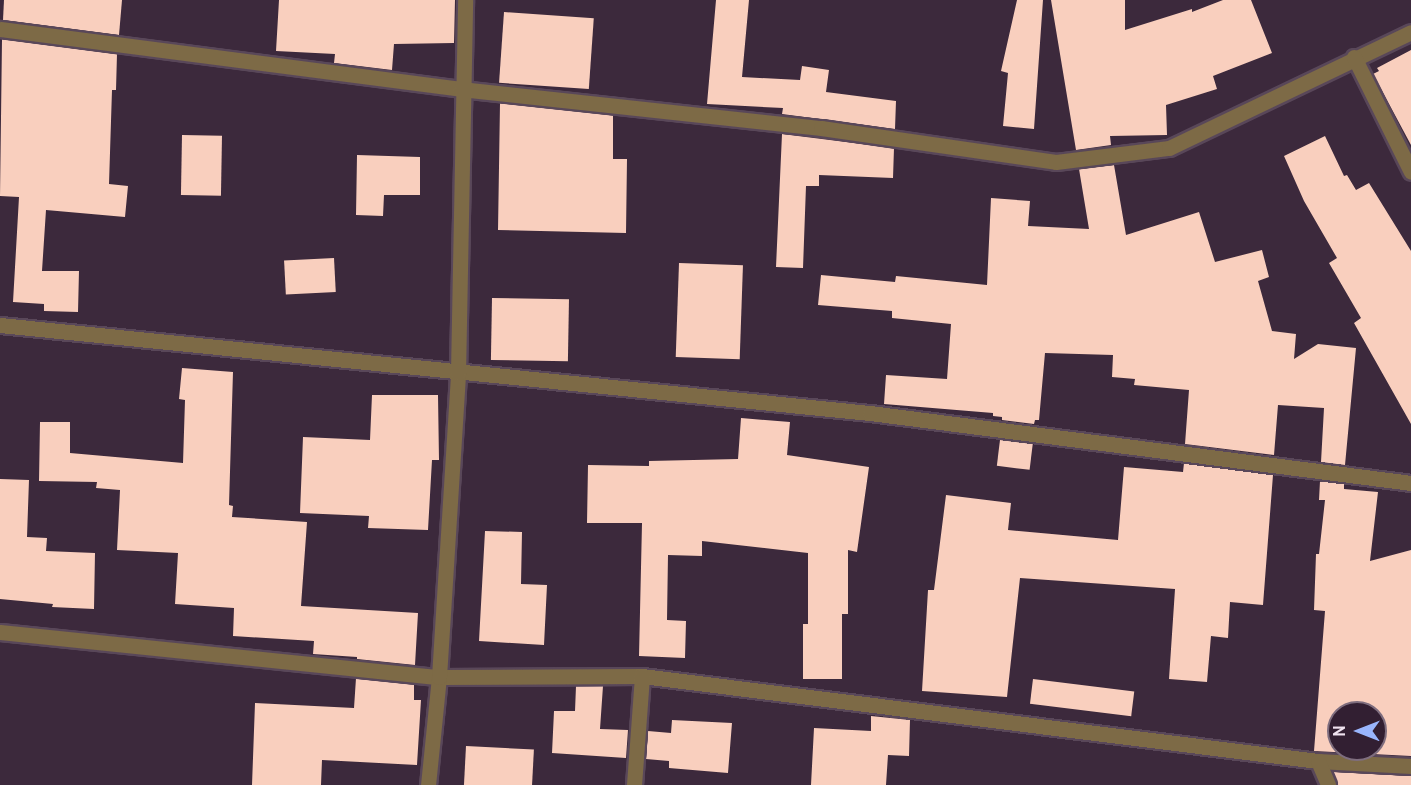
<!DOCTYPE html>
<style>
body{margin:0}
#map{position:relative;width:1411px;height:785px;overflow:hidden;background:#3c293c;font-family:Overpass,sans-serif}
div>[style]{position:absolute}
.building>*{inset:0;background:#f9cfbe;transform-origin:0 0}
.roads{filter:drop-shadow(2px 0 #594759) drop-shadow(-2px 0 #594759) drop-shadow(0 2px #594759) drop-shadow(0 -2px #594759)}
.minor>*{height:15px;margin:-7.5px;padding:0 7.5px;transform-origin:7.5px;border-radius:7.5px;background:#7d6a46}
span{translate:-50% -50%;white-space:nowrap;text-align:center;line-height:1.15;-webkit-text-stroke:6px #321f32;paint-order:stroke}
.north{position:absolute;left:1327px;top:701px;width:60px;height:60px;box-sizing:border-box;background:#321f32;border:2px solid #7e6d7e;border-radius:50%;rotate:270deg;font-size:16px;font-weight:700;line-height:24px;text-align:center;color:#f0e3f0}
.north::after{content:'';display:block;margin:auto;width:21px;height:27px;background:#99b5fd;clip-path:polygon(50% 0,100% 100%,50% 72%,0 100%)}
</style>
<div id="map">
<div class="building">
<div style="clip-path:polygon(4px 0,122px 0,119px 35px,3px 20px)"></div>
<div style="clip-path:polygon(279px 0,455px 0,454px 43px,394px 44px,392px 70px,334px 63px,335px 54px,276px 51px)"></div>
<div style="clip-path:polygon(716px 0,749px 0,742px 77px,800px 80px,802px 66px,829px 70px,826px 92px,896px 101px,895px 129px,782px 114px,783px 108px,707px 104px)"></div>
<div style="clip-path:polygon(1017px 0,1043px 0,1034px 129px,1003px 126px,1008px 73px,1001px 71px)"></div>
<div style="clip-path:polygon(1051px 0,1125px 0,1125px 30px,1192px 9px,1192px 12px,1223px 0,1251px 0,1272px 53px,1213px 76px,1217px 89px,1166px 105px,1167px 135px,1110px 136px,1111px 145px,1076px 150px)"></div>
<div style="left:504px;top:12px;width:90px;height:71px;rotate:4deg"></div>
<div style="clip-path:polygon(2px 39px,117px 54px,116px 90px,112px 90px,109px 184px,128px 186px,125px 217px,46px 210px,42px 271px,79px 271px,78px 312px,44px 311px,44px 304px,13px 302px,19px 197px,0 196px)"></div>
<div style="clip-path:polygon(1411px 50px,1411px 145px,1373px 74px,1379px 71px,1377px 68px)"></div>
<div style="clip-path:polygon(500px 103px,613px 115px,613px 159px,627px 159px,626px 233px,498px 230px)"></div>
<div style="clip-path:polygon(782px 134px,894px 148px,893px 178px,819px 175px,819px 186px,806px 186px,803px 268px,776px 267px)"></div>
<div style="left:182px;top:135px;width:40px;height:60px;rotate:1deg"></div>
<div style="clip-path:polygon(1325px 136px,1344px 176px,1347px 175px,1356px 190px,1369px 183px,1411px 251px,1411px 424px,1354px 323px,1361px 318px,1329px 263px,1337px 258px,1304px 201px,1284px 156px)"></div>
<div style="clip-path:polygon(357px 155px,420px 157px,420px 195px,384px 195px,383px 216px,356px 215px)"></div>
<div style="clip-path:polygon(1114px 165px,1126px 235px,1199px 212px,1215px 262px,1262px 250px,1269px 277px,1258px 281px,1272px 331px,1296px 334px,1294px 359px,1318px 344px,1356px 348px,1345px 465px,1321px 462px,1324px 408px,1278px 405px,1274px 455px,1185px 444px,1189px 390px,1134px 385px,1135px 379px,1112px 377px,1113px 355px,1045px 353px,1039px 420px,1035px 420px,1034px 424px,1002px 420px,1002px 417px,993px 416px,993px 413px,884px 404px,886px 375px,947px 379px,951px 324px,892px 318px,892px 311px,818px 305px,821px 275px,895px 282px,896px 276px,987px 285px,991px 198px,1030px 201px,1028px 226px,1089px 229px,1079px 169px)"></div>
<div style="left:334px;top:258px;width:34px;height:50px;rotate:87deg"></div>
<div style="left:679px;top:263px;width:64px;height:94px;rotate:2deg"></div>
<div style="left:492px;top:298px;width:77px;height:62px;rotate:1deg"></div>
<div style="clip-path:polygon(182px 368px,233px 372px,229px 505px,233px 506px,232px 517px,307px 522px,301px 606px,418px 613px,415px 665px,357px 659px,357px 657px,313px 654px,314px 641px,233px 636px,234px 608px,175px 604px,178px 553px,117px 550px,120px 490px,96px 488px,97px 482px,39px 481px,40px 422px,70px 422px,70px 453px,183px 463px,185px 400px,179px 399px)"></div>
<div style="clip-path:polygon(372px 395px,438px 395px,439px 460px,432px 460px,428px 530px,368px 528px,369px 516px,300px 513px,303px 437px,370px 440px)"></div>
<div style="clip-path:polygon(741px 418px,790px 422px,787px 455px,869px 467px,857px 552px,848px 550px,848px 614px,842px 614px,842px 679px,803px 679px,803px 624px,808px 624px,808px 553px,702px 541px,702px 556px,668px 555px,667px 620px,686px 621px,685px 658px,639px 656px,642px 523px,587px 523px,588px 465px,649px 466px,649px 461px,738px 459px)"></div>
<div style="left:1000px;top:440px;width:33px;height:26px;rotate:7deg"></div>
<div style="clip-path:polygon(1184px 463px,1273px 475px,1263px 605px,1230px 602px,1228px 638px,1211px 636px,1207px 682px,1169px 679px,1175px 589px,1020px 578px,1007px 697px,922px 691px,928px 590px,934px 590px,946px 495px,1011px 503px,1008px 530px,1118px 540px,1124px 467px,1183px 472px)"></div>
<div style="clip-path:polygon(0 479px,29px 480px,27px 537px,47px 538px,46px 551px,95px 553px,94px 609px,52px 607px,53px 604px,0 599px)"></div>
<div style="clip-path:polygon(evenodd,1320px 481px,1344px 484px,1344px 489px,1378px 492px,1370px 561px,1411px 550px,1411px 756px,1314px 751px,1325px 611px,1314px 610px,1316px 554px,1319px 554px,1325px 500px,1319px 500px,1320px 481px,1339px 713px,1375px 713px,1375px 749px,1339px 749px,1339px 713px)"></div>
<div style="clip-path:polygon(485px 531px,522px 532px,521px 584px,547px 585px,544px 645px,479px 641px)"></div>
<div style="clip-path:polygon(356px 678px,414px 684px,414px 700px,421px 700px,417px 765px,322px 760px,321px 785px,252px 785px,255px 703px,354px 708px)"></div>
<div style="left:1033px;top:679px;width:102px;height:25px;rotate:7deg"></div>
<div style="clip-path:polygon(576px 686px,603px 686px,600px 729px,628px 730px,626px 758px,552px 753px,554px 711px,575px 711px)"></div>
<div style="clip-path:polygon(871px 716px,910px 720px,909px 756px,888px 755px,886px 785px,811px 785px,814px 728px,871px 731px)"></div>
<div style="clip-path:polygon(672px 720px,732px 723px,728px 773px,669px 768px,669px 761px,646px 759px,648px 731px,671px 733px)"></div>
<div style="left:466px;top:746px;width:68px;height:39px;rotate:3deg"></div>
<div style="clip-path:polygon(1333px 772px,1411px 776px,1411px 785px,1338px 785px)"></div>
</div>
<div class="roads">
<div class="minor">
<div style="left:0;top:29px;width:465px;rotate:7.4deg"></div>
<div style="left:461px;top:89px;width:362px;rotate:6.2deg"></div>
<div style="left:821px;top:128px;width:237px;rotate:8.2deg"></div>
<div style="left:1056px;top:162px;width:114px;rotate:-7.1deg"></div>
<div style="left:1169px;top:148px;width:268px;rotate:-25.6deg"></div>
<div style="left:1354px;top:57px;width:128px;rotate:63.6deg"></div>
<div style="left:0;top:325px;width:874px;rotate:5.78deg"></div>
<div style="left:870px;top:413px;width:546px;rotate:7.37deg"></div>
<div style="left:0;top:632px;width:441px;rotate:5.9deg"></div>
<div style="left:439px;top:677px;width:203px;rotate:-0.3deg"></div>
<div style="left:642px;top:676px;width:681px;rotate:7.17deg"></div>
<div style="left:1318px;top:761px;width:93px;rotate:3.1deg"></div>
<div style="left:1318px;top:761px;width:26px;rotate:67deg"></div>
<div style="left:428px;top:785px;width:109px;rotate:-84.2deg"></div>
<div style="left:439px;top:677px;width:305px;rotate:-86.4deg"></div>
<div style="left:458px;top:373px;width:373px;rotate:-88.9deg"></div>
<div style="left:634px;top:785px;width:109px;rotate:-85.8deg"></div>
</div>
</div>
<div class="north">N</div>
</div>
